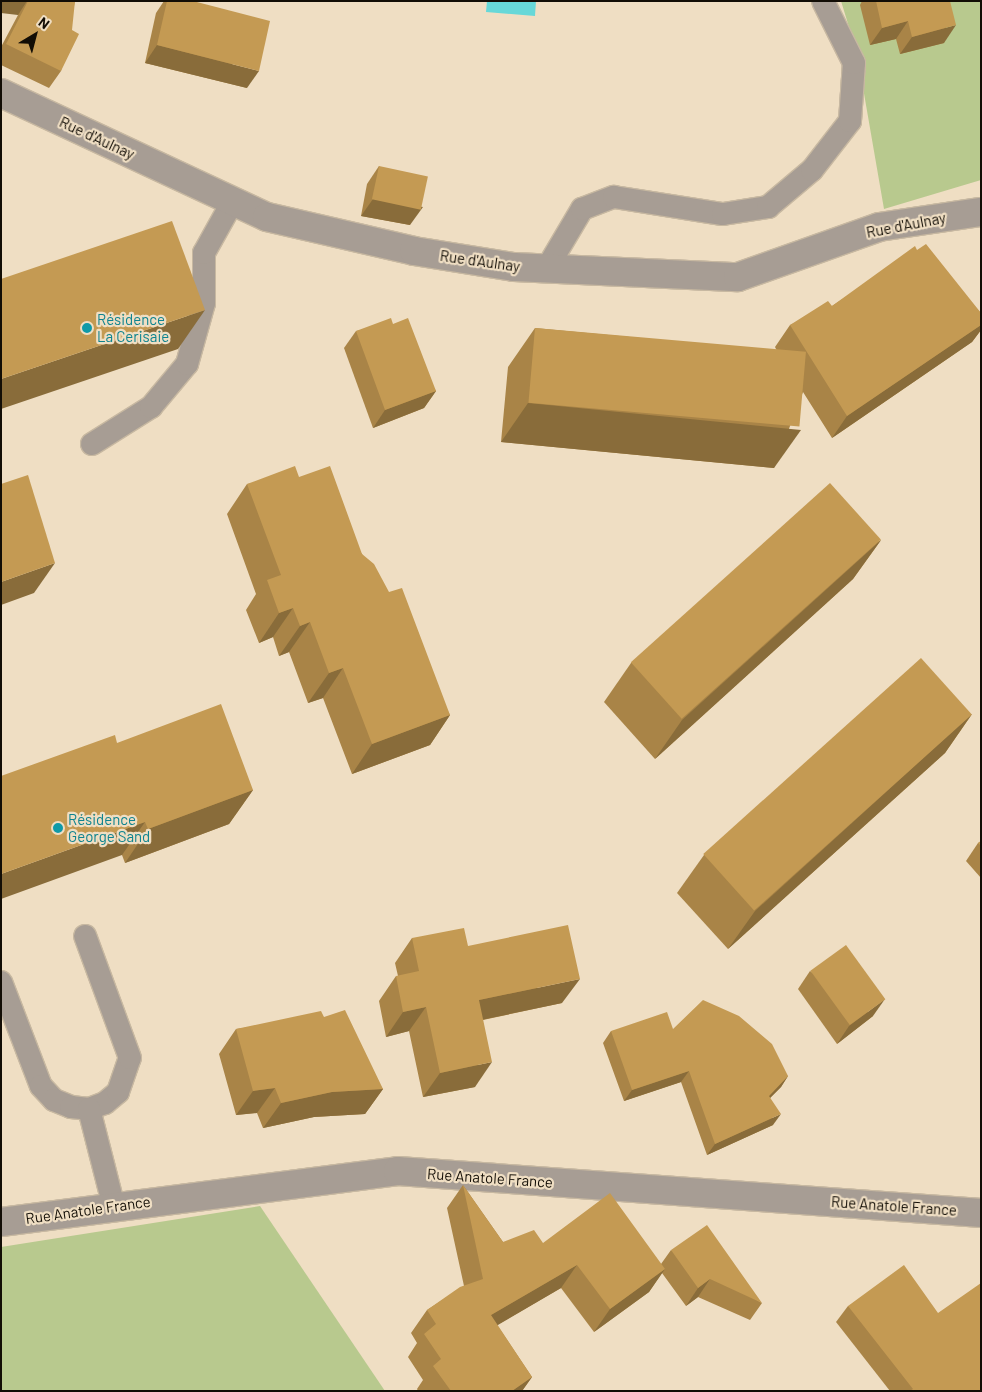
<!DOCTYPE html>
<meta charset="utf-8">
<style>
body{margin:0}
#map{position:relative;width:982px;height:1392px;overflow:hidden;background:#efdec3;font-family:Barlow,sans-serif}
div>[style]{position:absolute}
.green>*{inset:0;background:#b8c98e}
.water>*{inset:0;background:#67d8d8}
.roads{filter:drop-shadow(1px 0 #c7b8a1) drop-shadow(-1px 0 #c7b8a1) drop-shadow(0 1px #c7b8a1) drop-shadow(0 -1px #c7b8a1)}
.service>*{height:22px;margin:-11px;padding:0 11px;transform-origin:11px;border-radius:11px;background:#a79d94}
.minor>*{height:28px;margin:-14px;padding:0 14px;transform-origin:14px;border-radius:14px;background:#a79d94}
.wall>*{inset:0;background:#a98447}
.shaded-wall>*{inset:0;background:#896c3a}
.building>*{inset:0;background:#c49a53;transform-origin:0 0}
.dots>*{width:14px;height:14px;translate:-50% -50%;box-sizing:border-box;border:2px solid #efdec3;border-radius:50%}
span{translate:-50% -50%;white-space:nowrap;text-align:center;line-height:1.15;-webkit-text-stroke:4.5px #efdec3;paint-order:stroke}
.street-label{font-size:15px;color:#120d05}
.culture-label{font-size:15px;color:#0d838f}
.left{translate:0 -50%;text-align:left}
.frame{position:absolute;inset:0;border:2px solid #120d05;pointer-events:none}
.north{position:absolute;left:10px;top:10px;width:50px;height:50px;-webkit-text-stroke:4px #efdec3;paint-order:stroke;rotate:37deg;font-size:14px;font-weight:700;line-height:20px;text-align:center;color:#120d05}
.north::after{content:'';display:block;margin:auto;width:18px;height:22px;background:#120d05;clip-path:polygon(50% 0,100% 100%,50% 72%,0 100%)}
</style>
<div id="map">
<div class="green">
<div style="clip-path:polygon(841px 1px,981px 1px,981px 180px,884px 209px,857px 53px)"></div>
<div style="clip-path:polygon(260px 1206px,385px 1391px,1px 1391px,1px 1247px)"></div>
</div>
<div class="water">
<div style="clip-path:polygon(487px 1px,536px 1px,535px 16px,486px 12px)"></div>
</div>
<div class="roads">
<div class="service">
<div style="left:547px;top:268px;width:69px;rotate:-59.3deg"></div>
<div style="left:582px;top:209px;width:34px;rotate:-21deg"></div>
<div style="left:614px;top:197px;width:110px;rotate:8.9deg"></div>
<div style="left:723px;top:214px;width:46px;rotate:-8.8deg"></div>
<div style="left:768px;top:207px;width:57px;rotate:-40.1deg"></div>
<div style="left:812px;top:170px;width:62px;rotate:-52.2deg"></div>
<div style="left:850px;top:121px;width:58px;rotate:-86.1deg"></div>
<div style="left:854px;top:63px;width:69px;rotate:-116.6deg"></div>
<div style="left:92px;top:444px;width:70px;rotate:-32.1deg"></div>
<div style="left:151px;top:407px;width:56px;rotate:-50.1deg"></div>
<div style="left:187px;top:364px;width:63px;rotate:-74.4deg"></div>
<div style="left:204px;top:303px;width:50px;rotate:-90deg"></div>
<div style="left:204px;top:253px;width:60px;rotate:-60.9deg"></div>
<div style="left:1px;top:982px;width:111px;rotate:69deg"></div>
<div style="left:41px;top:1086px;width:19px;rotate:47deg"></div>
<div style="left:54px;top:1100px;width:18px;rotate:22deg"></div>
<div style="left:71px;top:1107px;width:18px;rotate:6deg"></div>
<div style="left:89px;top:1109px;width:17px;rotate:-21deg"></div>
<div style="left:105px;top:1103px;width:17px;rotate:-40deg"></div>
<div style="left:118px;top:1092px;width:36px;rotate:-71deg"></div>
<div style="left:130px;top:1058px;width:130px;rotate:-110.2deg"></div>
<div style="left:89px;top:1109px;width:101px;rotate:75.7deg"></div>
</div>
<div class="minor">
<div style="left:1px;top:93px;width:293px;rotate:25deg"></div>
<div style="left:267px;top:217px;width:151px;rotate:13deg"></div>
<div style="left:414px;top:251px;width:101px;rotate:9.1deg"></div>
<div style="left:514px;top:267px;width:224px;rotate:2.6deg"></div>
<div style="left:738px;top:277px;width:150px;rotate:-19.5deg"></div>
<div style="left:879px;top:227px;width:103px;rotate:-8.4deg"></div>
<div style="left:1px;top:1222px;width:400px;rotate:-7.3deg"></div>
<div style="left:398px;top:1171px;width:585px;rotate:4.12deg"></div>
</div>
</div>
<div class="wall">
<div style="clip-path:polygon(1px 1px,75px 1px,61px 71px,49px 88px,1px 65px,1px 47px,18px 15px)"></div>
<div style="clip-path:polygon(164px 1px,193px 1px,247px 88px,145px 63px,156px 13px)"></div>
<div style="clip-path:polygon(862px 1px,950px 1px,944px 43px,900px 54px,896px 39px,870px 45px,860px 5px)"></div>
<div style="clip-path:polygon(379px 166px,410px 225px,361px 216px,367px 184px)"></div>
<div style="clip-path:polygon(917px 250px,981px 313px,981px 330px,972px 342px,832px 438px,803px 392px,774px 468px,501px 442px,508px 367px,535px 328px,777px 351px,775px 347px,790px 325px,832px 306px)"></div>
<div style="clip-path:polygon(393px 324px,436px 391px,424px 408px,373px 428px,344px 348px,356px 331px)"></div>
<div style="clip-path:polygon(299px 477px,362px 554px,450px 715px,430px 745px,352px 774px,323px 698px,308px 703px,289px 652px,279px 656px,273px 637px,259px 643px,246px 610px,256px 594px,227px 514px,247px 484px)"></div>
<div style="clip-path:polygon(881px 540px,853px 579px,655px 759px,604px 702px,631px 663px)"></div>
<div style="clip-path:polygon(972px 714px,945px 753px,728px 949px,677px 893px,704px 855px)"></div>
<div style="clip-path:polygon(117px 743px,253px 790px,229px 824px,125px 863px,122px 855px)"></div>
<div style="clip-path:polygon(981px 841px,981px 878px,966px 861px,978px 843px)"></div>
<div style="clip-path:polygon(412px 938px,468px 946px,562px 1003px,483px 1020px,475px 1087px,423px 1097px,409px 1031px,386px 1037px,379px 1001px,396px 976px,398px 976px,395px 963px)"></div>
<div style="clip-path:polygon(810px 971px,873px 1016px,837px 1044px,798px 989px)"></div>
<div style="clip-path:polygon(324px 1017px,383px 1089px,365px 1114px,314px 1117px,263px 1128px,257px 1113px,236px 1115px,219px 1054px,236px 1029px)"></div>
<div style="clip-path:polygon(673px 1029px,788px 1076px,781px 1087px,770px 1098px,773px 1125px,707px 1155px,681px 1082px,624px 1101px,603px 1043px,611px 1031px)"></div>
<div style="clip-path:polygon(463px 1185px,503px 1242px,543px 1243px,661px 1264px,671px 1250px,762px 1303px,750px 1320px,698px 1297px,686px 1306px,662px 1273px,649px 1292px,594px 1332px,561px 1288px,497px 1325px,532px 1377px,522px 1391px,418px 1391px,417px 1389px,423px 1380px,408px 1357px,417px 1343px,411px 1333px,427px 1310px,464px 1286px,447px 1208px)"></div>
<div style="clip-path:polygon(848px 1306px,938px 1313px,981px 1391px,890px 1391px,836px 1322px)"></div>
</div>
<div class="shaded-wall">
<div style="clip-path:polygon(1px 1px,27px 1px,18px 15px,1px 13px)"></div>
<div style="clip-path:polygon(908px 21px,896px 39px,870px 45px,882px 28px)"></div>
<div style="clip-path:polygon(956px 25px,944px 43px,900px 54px,912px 37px)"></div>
<div style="clip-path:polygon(157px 45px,259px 71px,247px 88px,145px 63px)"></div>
<div style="clip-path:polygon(373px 199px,423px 207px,410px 225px,361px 216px)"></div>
<div style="clip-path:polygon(205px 310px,178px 349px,1px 409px,1px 379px)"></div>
<div style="clip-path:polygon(981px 325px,981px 330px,972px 342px,832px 438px,847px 416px)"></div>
<div style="clip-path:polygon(436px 391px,424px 408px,373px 428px,385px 410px)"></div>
<div style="clip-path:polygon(528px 403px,801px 430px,774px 468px,501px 442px)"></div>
<div style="clip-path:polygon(881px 540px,853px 579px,655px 759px,682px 720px)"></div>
<div style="clip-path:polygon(55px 563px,34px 593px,1px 605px,1px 582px)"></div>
<div style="clip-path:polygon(293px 608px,273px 637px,259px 643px,279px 613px)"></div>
<div style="clip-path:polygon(310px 622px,289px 652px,279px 656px,300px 626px)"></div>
<div style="clip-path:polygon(343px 668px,323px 698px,308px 703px,329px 673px)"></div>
<div style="clip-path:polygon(972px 714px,945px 753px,728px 949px,755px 911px)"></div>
<div style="clip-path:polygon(450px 715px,430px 745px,352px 774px,372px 744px)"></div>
<div style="clip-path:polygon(253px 790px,229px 824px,125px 863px,148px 829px)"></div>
<div style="clip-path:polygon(145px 822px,122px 855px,1px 899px,1px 874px)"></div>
<div style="clip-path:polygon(580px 979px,562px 1003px,462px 1024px,479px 1000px)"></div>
<div style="clip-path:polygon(885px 999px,873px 1016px,837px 1044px,849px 1026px)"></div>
<div style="clip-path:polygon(426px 1007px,409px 1031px,386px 1037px,403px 1012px)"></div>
<div style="clip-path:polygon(492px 1062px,475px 1087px,423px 1097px,440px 1073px)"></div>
<div style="clip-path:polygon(689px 1071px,681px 1082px,624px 1101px,632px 1090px)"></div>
<div style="clip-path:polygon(788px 1076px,781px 1087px,761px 1107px,769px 1096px)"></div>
<div style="clip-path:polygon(275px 1088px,257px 1113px,236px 1115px,253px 1091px)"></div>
<div style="clip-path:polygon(383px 1089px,365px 1114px,314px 1117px,263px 1128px,281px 1103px,332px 1092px)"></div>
<div style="clip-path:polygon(781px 1114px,773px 1125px,707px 1155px,715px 1144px)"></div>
<div style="clip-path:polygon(577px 1265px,561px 1288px,474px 1339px,491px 1315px)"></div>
<div style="clip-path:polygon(665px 1269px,649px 1292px,594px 1332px,610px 1309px)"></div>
<div style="clip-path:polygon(710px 1279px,698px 1297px,686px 1306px,698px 1288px)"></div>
<div style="clip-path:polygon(532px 1377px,522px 1391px,512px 1391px)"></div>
</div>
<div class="building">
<div style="clip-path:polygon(28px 1px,75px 1px,72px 30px,79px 34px,61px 71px,6px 44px)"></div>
<div style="clip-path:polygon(167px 1px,193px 1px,270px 21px,259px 71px,157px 45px)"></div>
<div style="clip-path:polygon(876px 1px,950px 1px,956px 25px,912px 37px,908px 21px,882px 28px)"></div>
<div style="left:379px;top:166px;width:50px;height:34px;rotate:12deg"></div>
<div style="clip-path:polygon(172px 221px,205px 310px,1px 379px,1px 279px)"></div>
<div style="clip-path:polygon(926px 244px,981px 313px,981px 325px,847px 416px,790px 325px,828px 301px,832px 306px,915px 246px,917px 250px)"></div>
<div style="clip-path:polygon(391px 318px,393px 324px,408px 318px,436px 391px,385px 410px,356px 331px)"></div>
<div style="left:535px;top:328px;width:272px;height:75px;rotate:5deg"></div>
<div style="clip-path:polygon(295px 466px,299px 477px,330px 466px,362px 554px,374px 564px,389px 592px,402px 588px,450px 715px,372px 744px,343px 668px,329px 673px,310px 622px,300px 626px,293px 608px,279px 613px,267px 580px,281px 575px,247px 484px)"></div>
<div style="clip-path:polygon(28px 475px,55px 563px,1px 582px,1px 484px)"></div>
<div style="left:830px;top:483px;width:76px;height:268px;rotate:48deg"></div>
<div style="left:921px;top:658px;width:76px;height:293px;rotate:48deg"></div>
<div style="clip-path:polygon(221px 704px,253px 790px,148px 829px,145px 822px,1px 874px,1px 776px,115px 735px,117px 743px)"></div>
<div style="clip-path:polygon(981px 841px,981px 846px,978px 843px)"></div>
<div style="clip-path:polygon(568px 925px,580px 979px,479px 1000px,492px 1062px,440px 1073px,426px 1007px,403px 1012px,396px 976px,419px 971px,412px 938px,464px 928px,468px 946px)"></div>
<div style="left:846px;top:945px;width:67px;height:44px;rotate:54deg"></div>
<div style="clip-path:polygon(703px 1000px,739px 1016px,772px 1044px,788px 1076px,769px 1096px,781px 1114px,715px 1144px,689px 1071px,632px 1090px,611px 1031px,667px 1012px,673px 1029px)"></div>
<div style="clip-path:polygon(345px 1010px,383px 1089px,332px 1092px,281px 1103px,275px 1088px,253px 1091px,236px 1029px,321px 1011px,324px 1017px)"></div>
<div style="clip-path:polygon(463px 1185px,503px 1242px,534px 1230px,543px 1243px,610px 1193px,665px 1269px,610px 1309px,577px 1265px,491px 1315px,532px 1377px,512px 1391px,451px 1391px,433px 1366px,441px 1359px,424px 1334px,436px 1324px,427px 1310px,460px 1287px,483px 1279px)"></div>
<div style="clip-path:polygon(707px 1225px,762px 1303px,710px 1279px,698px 1288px,671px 1250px)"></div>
<div style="clip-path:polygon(904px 1265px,938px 1313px,981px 1283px,981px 1391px,910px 1391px,913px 1389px,848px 1306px)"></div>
</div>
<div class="dots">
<div style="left:87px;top:328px;background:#0f9aa8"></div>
<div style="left:58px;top:828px;background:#0f9aa8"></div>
</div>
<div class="street-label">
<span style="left:97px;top:138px;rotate:25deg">Rue d'Aulnay</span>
<span style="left:906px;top:225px;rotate:-11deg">Rue d'Aulnay</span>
<span style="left:480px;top:261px;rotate:8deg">Rue d'Aulnay</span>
<span style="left:490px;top:1178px;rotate:4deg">Rue Anatole France</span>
<span style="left:894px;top:1206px;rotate:4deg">Rue Anatole France</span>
<span style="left:88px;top:1210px;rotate:-8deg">Rue Anatole France</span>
</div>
<div class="culture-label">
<span class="left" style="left:97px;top:328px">Résidence<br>La Cerisaie</span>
<span class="left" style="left:68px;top:828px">Résidence<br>George Sand</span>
</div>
<div class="frame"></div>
<div class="north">N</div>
</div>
